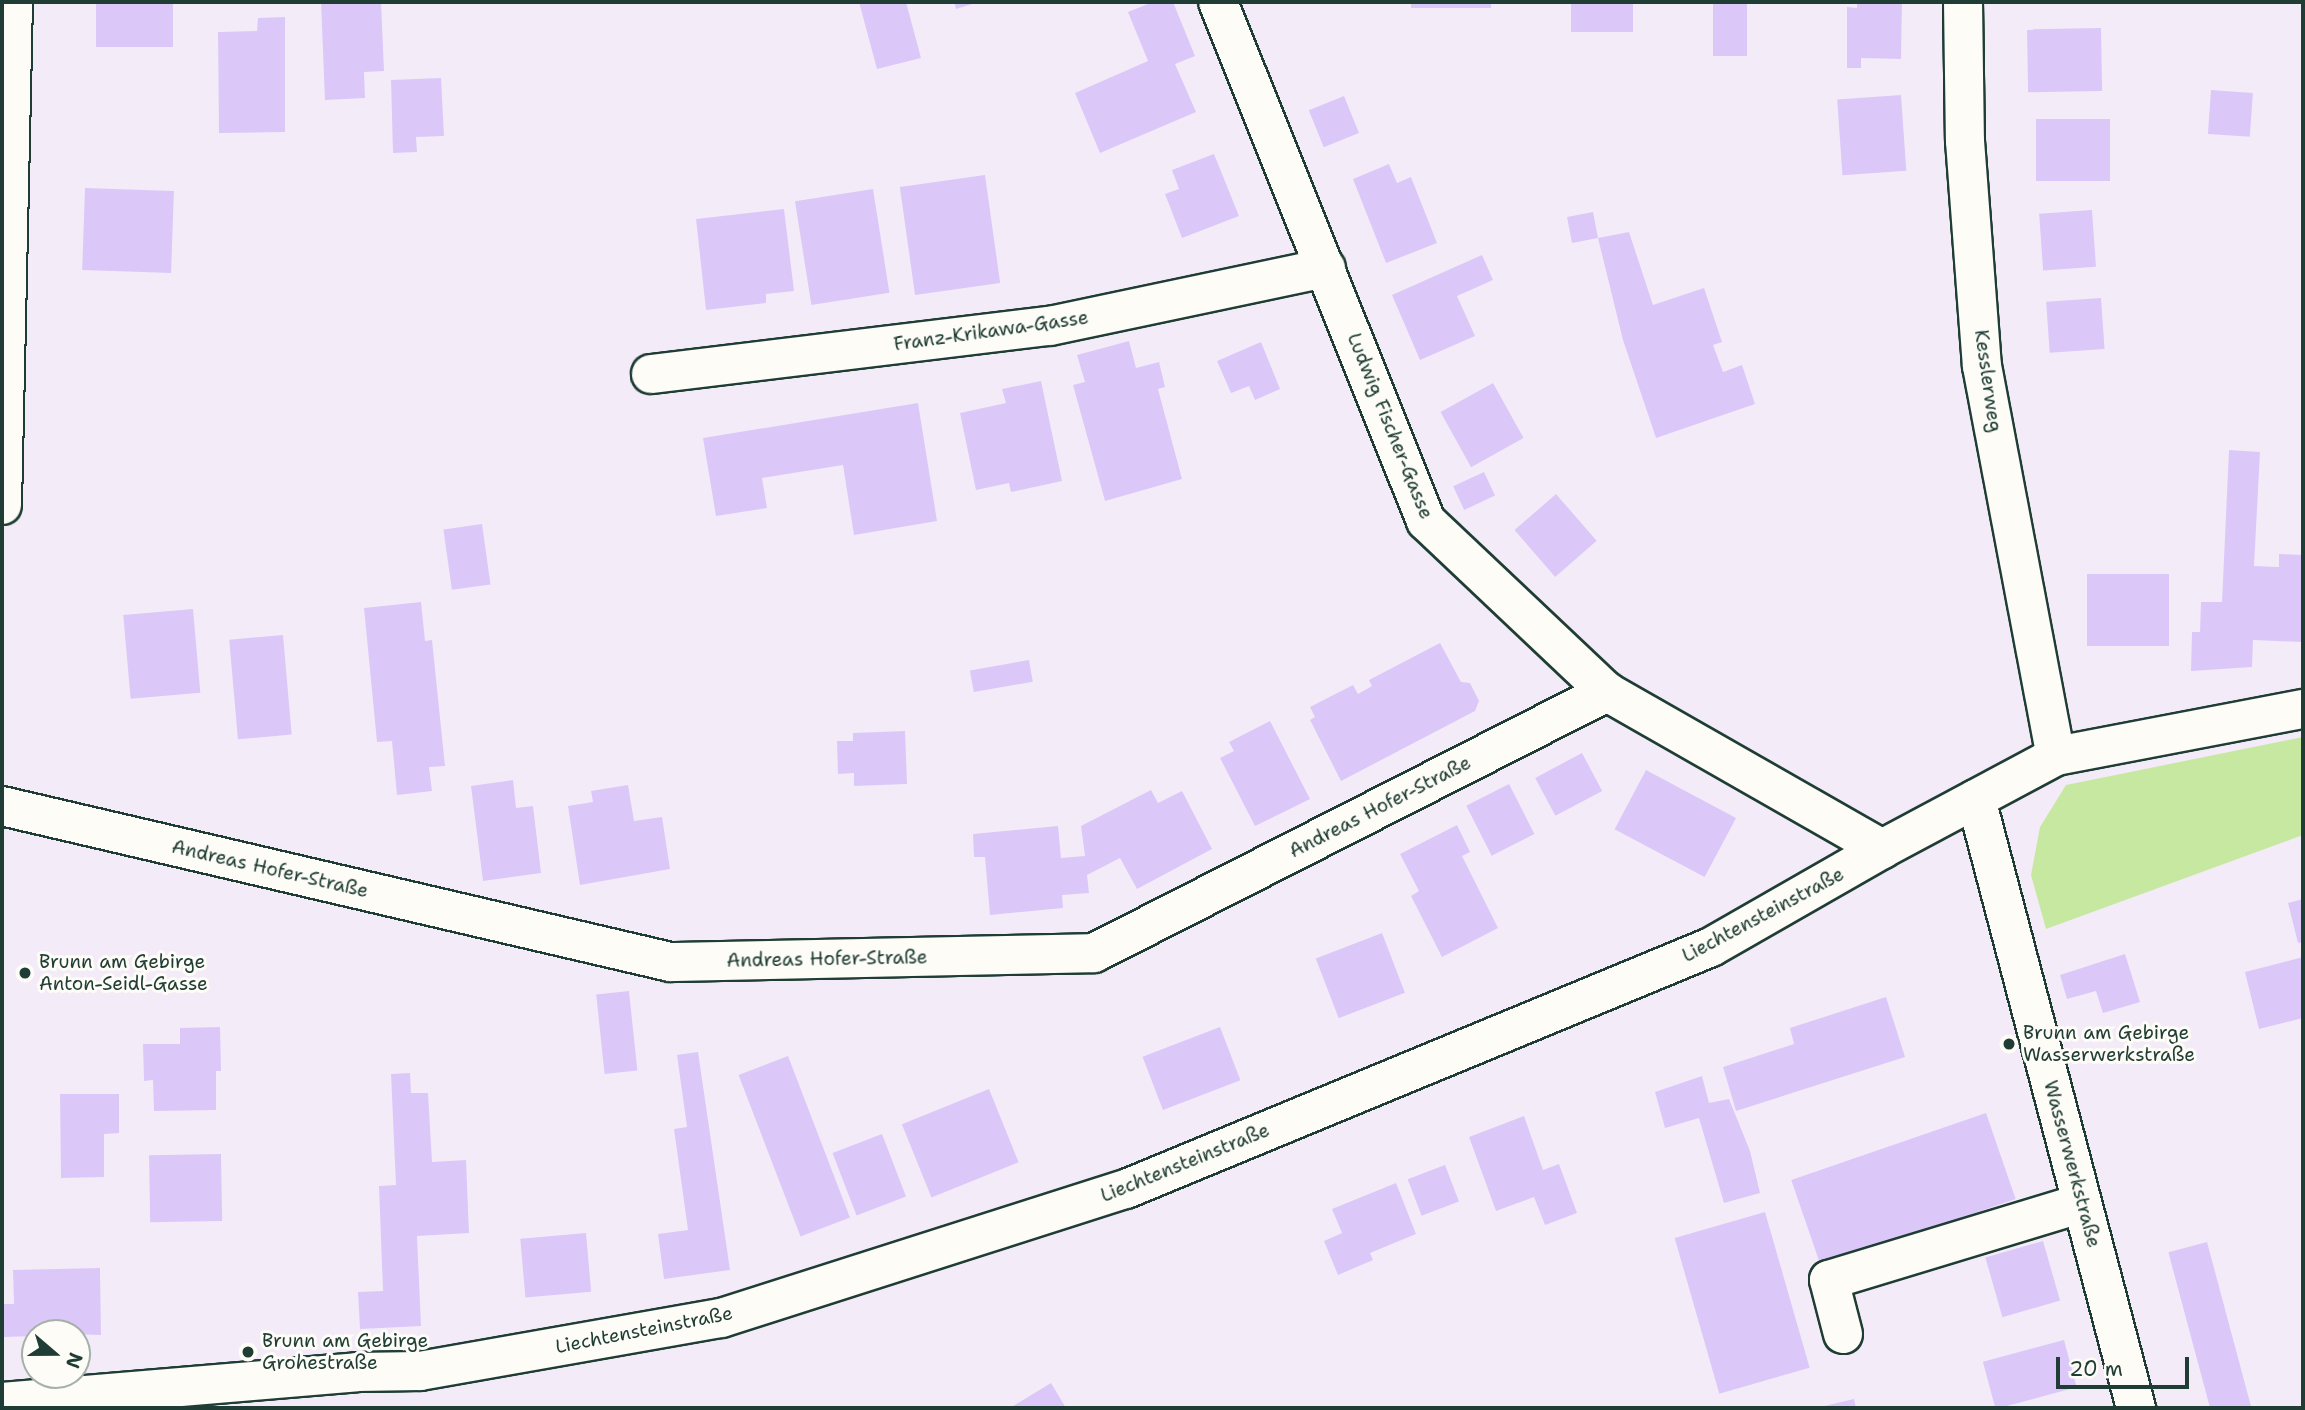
<!DOCTYPE html>
<meta charset="utf-8">
<style>
body{margin:0}
#map{position:relative;width:2305px;height:1410px;overflow:hidden;background:#f3ecf8;font-family:"Shantell Sans",sans-serif}
div>[style]{position:absolute}
.green>*{inset:0;background:#c7e8a0}
.building>*{inset:0;background:#dbc8f9;transform-origin:0 0}
.roads{filter:drop-shadow(2px 0 #1f3d34) drop-shadow(-2px 0 #1f3d34) drop-shadow(0 2px #1f3d34) drop-shadow(0 -2px #1f3d34)}
.minor>*{height:38px;margin:-19px;padding:0 19px;transform-origin:19px;border-radius:19px;background:#fdfcf7}
.dots>*{width:19px;height:19px;translate:-50% -50%;box-sizing:border-box;border:4px solid #fdfcf7;border-radius:50%}
span{translate:-50% -50%;white-space:nowrap;text-align:center;line-height:1.15;-webkit-text-stroke:6px #fdfcf7;paint-order:stroke}
.street-label{font-size:19px;color:#1f3d34}
.poi-label{font-size:19px;color:#1f3d34}
.left{translate:0 -50%;text-align:left}
.frame{position:absolute;inset:0;border:4px solid #1f3d34;pointer-events:none}
.north{position:absolute;left:21px;top:1319px;width:70px;height:70px;box-sizing:border-box;background:#fdfcf7;border:2px solid #a4b0a9;border-radius:50%;rotate:110deg;font-size:19px;font-weight:700;line-height:28px;text-align:center;color:#1f3d34}
.north::after{content:'';display:block;margin:auto;width:24px;height:32px;background:#1f3d34;clip-path:polygon(50% 0,100% 100%,50% 72%,0 100%)}
.scale{position:absolute;left:2056px;top:1357px;width:133px;height:32px;box-sizing:border-box;border:4px solid #1f3d34;border-top:0;padding-left:9px;font-size:21px;line-height:24px;white-space:nowrap;color:#1f3d34;-webkit-text-stroke:5px #fdfcf7;paint-order:stroke}
</style>
<div id="map">
<div class="green">
<div style="clip-path:polygon(2303px 737px,2303px 835px,2046px 929px,2031px 875px,2040px 827px,2066px 785px)"></div>
</div>
<div class="building">
<div style="left:96px;top:2px;width:77px;height:45px"></div>
<div style="clip-path:polygon(321px 2px,381px 2px,384px 71px,364px 72px,365px 98px,325px 100px)"></div>
<div style="clip-path:polygon(859px 2px,906px 2px,921px 58px,877px 69px)"></div>
<div style="clip-path:polygon(954px 2px,979px 2px,956px 9px)"></div>
<div style="clip-path:polygon(1153px 2px,1173px 2px,1195px 56px,1175px 64px,1196px 112px,1100px 153px,1075px 93px,1148px 61px,1128px 12px)"></div>
<div style="left:1411px;top:2px;width:80px;height:6px"></div>
<div style="left:1571px;top:2px;width:62px;height:30px"></div>
<div style="left:1713px;top:2px;width:34px;height:54px"></div>
<div style="clip-path:polygon(1857px 2px,1902px 2px,1901px 59px,1861px 58px,1861px 68px,1847px 68px,1847px 7px,1857px 8px)"></div>
<div style="clip-path:polygon(285px 17px,285px 132px,219px 133px,218px 32px,257px 31px,258px 18px)"></div>
<div style="left:2101px;top:28px;width:63px;height:74px;rotate:89deg"></div>
<div style="clip-path:polygon(441px 78px,444px 136px,416px 137px,417px 152px,393px 153px,391px 80px)"></div>
<div style="left:2211px;top:90px;width:42px;height:44px;rotate:4deg"></div>
<div style="left:1901px;top:95px;width:76px;height:64px;rotate:86deg"></div>
<div style="left:1344px;top:96px;width:40px;height:38px;rotate:68deg"></div>
<div style="left:2036px;top:119px;width:74px;height:62px"></div>
<div style="clip-path:polygon(1214px 154px,1239px 216px,1182px 238px,1165px 194px,1179px 189px,1172px 170px)"></div>
<div style="clip-path:polygon(1389px 164px,1397px 183px,1411px 177px,1437px 243px,1386px 263px,1353px 179px)"></div>
<div style="left:985px;top:175px;width:109px;height:86px;rotate:82deg"></div>
<div style="left:85px;top:188px;width:89px;height:82px;rotate:2deg"></div>
<div style="left:873px;top:189px;width:105px;height:79px;rotate:81deg"></div>
<div style="clip-path:polygon(784px 209px,794px 291px,766px 294px,766px 303px,706px 310px,696px 219px)"></div>
<div style="left:2092px;top:210px;width:57px;height:53px;rotate:86deg"></div>
<div style="clip-path:polygon(1593px 212px,1598px 238px,1629px 232px,1653px 305px,1704px 288px,1722px 342px,1713px 345px,1723px 372px,1742px 365px,1755px 404px,1656px 438px,1623px 340px,1598px 238px,1572px 243px,1567px 217px)"></div>
<div style="clip-path:polygon(1482px 255px,1493px 280px,1457px 296px,1475px 336px,1420px 360px,1392px 295px)"></div>
<div style="left:2101px;top:298px;width:51px;height:55px;rotate:86deg"></div>
<div style="clip-path:polygon(1129px 341px,1136px 368px,1159px 362px,1165px 387px,1158px 389px,1182px 479px,1105px 501px,1073px 385px,1085px 382px,1077px 355px)"></div>
<div style="clip-path:polygon(1261px 342px,1280px 389px,1255px 400px,1249px 386px,1231px 393px,1217px 361px)"></div>
<div style="clip-path:polygon(1041px 381px,1062px 481px,1011px 492px,1009px 483px,976px 490px,960px 413px,1006px 403px,1002px 389px)"></div>
<div style="left:1493px;top:383px;width:63px;height:60px;rotate:61deg"></div>
<div style="clip-path:polygon(918px 403px,937px 521px,854px 535px,843px 465px,762px 478px,767px 508px,716px 516px,703px 438px)"></div>
<div style="clip-path:polygon(2229px 450px,2260px 452px,2254px 566px,2279px 567px,2279px 554px,2303px 555px,2303px 642px,2253px 640px,2252px 667px,2191px 671px,2192px 632px,2200px 632px,2201px 602px,2222px 602px)"></div>
<div style="left:1484px;top:472px;width:26px;height:34px;rotate:65deg"></div>
<div style="left:1556px;top:494px;width:62px;height:55px;rotate:49deg"></div>
<div style="left:482px;top:524px;width:61px;height:39px;rotate:82deg"></div>
<div style="left:2169px;top:574px;width:72px;height:82px;rotate:90deg"></div>
<div style="clip-path:polygon(421px 602px,425px 641px,432px 640px,445px 766px,429px 767px,432px 791px,397px 795px,392px 741px,377px 742px,364px 608px)"></div>
<div style="left:193px;top:609px;width:84px;height:70px;rotate:85deg"></div>
<div style="left:283px;top:635px;width:100px;height:54px;rotate:85deg"></div>
<div style="clip-path:polygon(1440px 643px,1461px 682px,1470px 683px,1479px 701px,1475px 711px,1341px 781px,1310px 720px,1315px 717px,1310px 707px,1353px 685px,1358px 694px,1372px 686px,1369px 680px)"></div>
<div style="left:1029px;top:660px;width:22px;height:60px;rotate:80deg"></div>
<div style="clip-path:polygon(1270px 721px,1310px 799px,1255px 826px,1220px 758px,1234px 751px,1229px 742px)"></div>
<div style="clip-path:polygon(905px 731px,907px 784px,854px 786px,854px 773px,838px 774px,837px 741px,853px 741px,853px 733px)"></div>
<div style="left:1582px;top:753px;width:43px;height:53px;rotate:62deg"></div>
<div style="left:1646px;top:770px;width:102px;height:67px;rotate:28deg"></div>
<div style="clip-path:polygon(513px 780px,516px 808px,533px 806px,541px 873px,483px 881px,471px 786px)"></div>
<div style="left:1509px;top:784px;width:56px;height:48px;rotate:63deg"></div>
<div style="clip-path:polygon(628px 785px,634px 821px,662px 817px,670px 869px,580px 885px,568px 806px,593px 802px,591px 791px)"></div>
<div style="clip-path:polygon(1151px 790px,1158px 803px,1182px 791px,1212px 849px,1137px 889px,1120px 858px,1087px 875px,1089px 893px,1062px 895px,1063px 908px,990px 915px,985px 857px,974px 857px,973px 834px,1058px 826px,1061px 858px,1085px 856px,1081px 826px)"></div>
<div style="clip-path:polygon(1457px 825px,1470px 852px,1462px 856px,1498px 928px,1442px 957px,1411px 896px,1419px 891px,1400px 854px)"></div>
<div style="clip-path:polygon(2303px 899px,2303px 942px,2298px 943px,2288px 903px)"></div>
<div style="left:1382px;top:933px;width:64px;height:71px;rotate:69deg"></div>
<div style="clip-path:polygon(2125px 954px,2140px 1002px,2103px 1013px,2096px 991px,2067px 999px,2060px 975px)"></div>
<div style="clip-path:polygon(2303px 957px,2303px 1018px,2259px 1029px,2245px 972px)"></div>
<div style="left:629px;top:991px;width:80px;height:33px;rotate:84deg"></div>
<div style="clip-path:polygon(1886px 997px,1905px 1057px,1736px 1111px,1723px 1067px,1794px 1044px,1790px 1028px)"></div>
<div style="clip-path:polygon(220px 1027px,221px 1071px,216px 1071px,216px 1110px,154px 1111px,153px 1080px,144px 1081px,143px 1044px,180px 1044px,180px 1028px)"></div>
<div style="left:1220px;top:1027px;width:57px;height:83px;rotate:69deg"></div>
<div style="clip-path:polygon(698px 1052px,730px 1270px,664px 1279px,658px 1234px,688px 1230px,674px 1129px,687px 1127px,677px 1055px)"></div>
<div style="left:788px;top:1056px;width:173px;height:53px;rotate:69deg"></div>
<div style="clip-path:polygon(410px 1073px,411px 1093px,428px 1093px,432px 1162px,466px 1160px,469px 1233px,417px 1236px,421px 1326px,360px 1329px,358px 1292px,383px 1291px,379px 1186px,396px 1185px,391px 1074px)"></div>
<div style="clip-path:polygon(1702px 1076px,1709px 1103px,1729px 1099px,1750px 1151px,1760px 1193px,1724px 1203px,1699px 1118px,1665px 1128px,1655px 1092px)"></div>
<div style="left:989px;top:1089px;width:79px;height:94px;rotate:68deg"></div>
<div style="clip-path:polygon(60px 1094px,119px 1094px,119px 1133px,104px 1134px,104px 1177px,61px 1178px)"></div>
<div style="left:1986px;top:1113px;width:91px;height:206px;rotate:71deg"></div>
<div style="clip-path:polygon(1524px 1116px,1543px 1170px,1559px 1164px,1577px 1213px,1545px 1225px,1534px 1197px,1496px 1211px,1469px 1137px)"></div>
<div style="left:882px;top:1134px;width:67px;height:53px;rotate:69deg"></div>
<div style="left:221px;top:1154px;width:67px;height:72px;rotate:89deg"></div>
<div style="left:1445px;top:1165px;width:39px;height:40px;rotate:69deg"></div>
<div style="clip-path:polygon(1396px 1183px,1416px 1234px,1370px 1253px,1373px 1260px,1338px 1275px,1324px 1241px,1342px 1233px,1332px 1209px)"></div>
<div style="left:1765px;top:1212px;width:162px;height:94px;rotate:74deg"></div>
<div style="left:586px;top:1233px;width:59px;height:66px;rotate:85deg"></div>
<div style="left:2043px;top:1241px;width:62px;height:60px;rotate:74deg"></div>
<div style="left:2207px;top:1242px;width:172px;height:40px;rotate:75deg"></div>
<div style="clip-path:polygon(100px 1268px,101px 1335px,35px 1333px,35px 1336px,4px 1337px,3px 1304px,14px 1304px,13px 1270px)"></div>
<div style="left:2064px;top:1340px;width:49px;height:84px;rotate:75deg"></div>
<div style="clip-path:polygon(1051px 1383px,1066px 1408px,1010px 1408px)"></div>
<div style="clip-path:polygon(1854px 1399px,1856px 1408px,1821px 1408px,1820px 1407px)"></div>
</div>
<div class="roads">
<div class="minor">
<div style="left:1218px;top:2px;width:559px;rotate:68.16deg"></div>
<div style="left:1426px;top:521px;width:249px;rotate:43.4deg"></div>
<div style="left:1607px;top:692px;width:317px;rotate:29.7deg"></div>
<div style="left:1963px;top:2px;width:139px;rotate:89.2deg"></div>
<div style="left:1965px;top:141px;width:226px;rotate:85.7deg"></div>
<div style="left:1982px;top:366px;width:397px;rotate:79.3deg"></div>
<div style="left:651px;top:374px;width:402px;rotate:-6.9deg"></div>
<div style="left:1050px;top:326px;width:282px;rotate:-11.9deg"></div>
<div style="left:2px;top:505px;width:503px;rotate:-88.75deg"></div>
<div style="left:1976px;top:799px;width:630px;rotate:75.28deg"></div>
<div style="left:2px;top:806px;width:686px;rotate:13.14deg"></div>
<div style="left:670px;top:962px;width:424px;rotate:-1.2deg"></div>
<div style="left:1094px;top:953px;width:576px;rotate:-26.97deg"></div>
<div style="left:1843px;top:1334px;width:56px;rotate:-104.5deg"></div>
<div style="left:1829px;top:1280px;width:264px;rotate:-16.9deg"></div>
<div style="left:2px;top:1402px;width:356px;rotate:-4.8deg"></div>
<div style="left:357px;top:1372px;width:63px;rotate:-0.9deg"></div>
<div style="left:420px;top:1371px;width:306px;rotate:-10deg"></div>
<div style="left:721px;top:1318px;width:425px;rotate:-17.7deg"></div>
<div style="left:1126px;top:1189px;width:633px;rotate:-22.47deg"></div>
<div style="left:1711px;top:947px;width:197px;rotate:-29.8deg"></div>
<div style="left:1882px;top:849px;width:197px;rotate:-28.1deg"></div>
<div style="left:2056px;top:756px;width:251px;rotate:-10.8deg"></div>
</div>
</div>
<div class="dots">
<div style="left:25px;top:973px;background:#1f3d34"></div>
<div style="left:2009px;top:1044px;background:#1f3d34"></div>
<div style="left:248px;top:1352px;background:#1f3d34"></div>
</div>
<div class="street-label">
<span style="left:991px;top:331px;rotate:-8deg">Franz-Krikawa-Gasse</span>
<span style="left:1988px;top:381px;rotate:82deg">Kesslerweg</span>
<span style="left:1390px;top:426px;rotate:68deg">Ludwig Fischer-Gasse</span>
<span style="left:1380px;top:807px;rotate:-27deg">Andreas Hofer-Straße</span>
<span style="left:270px;top:869px;rotate:13deg">Andreas Hofer-Straße</span>
<span style="left:1763px;top:915px;rotate:-28deg">Liechtensteinstraße</span>
<span style="left:827px;top:959px;rotate:-1deg">Andreas Hofer-Straße</span>
<span style="left:1185px;top:1163px;rotate:-22deg">Liechtensteinstraße</span>
<span style="left:2072px;top:1164px;rotate:75deg">Wasserwerkstraße</span>
<span style="left:644px;top:1330px;rotate:-11deg">Liechtensteinstraße</span>
</div>
<div class="poi-label">
<span class="left" style="left:39px;top:973px">Brunn am Gebirge<br>Anton-Seidl-Gasse</span>
<span class="left" style="left:2023px;top:1044px">Brunn am Gebirge<br>Wasserwerkstraße</span>
<span class="left" style="left:262px;top:1352px">Brunn am Gebirge<br>Grohestraße</span>
</div>
<div class="frame"></div>
<div class="north">N</div>
<div class="scale">20 m</div>
</div>
